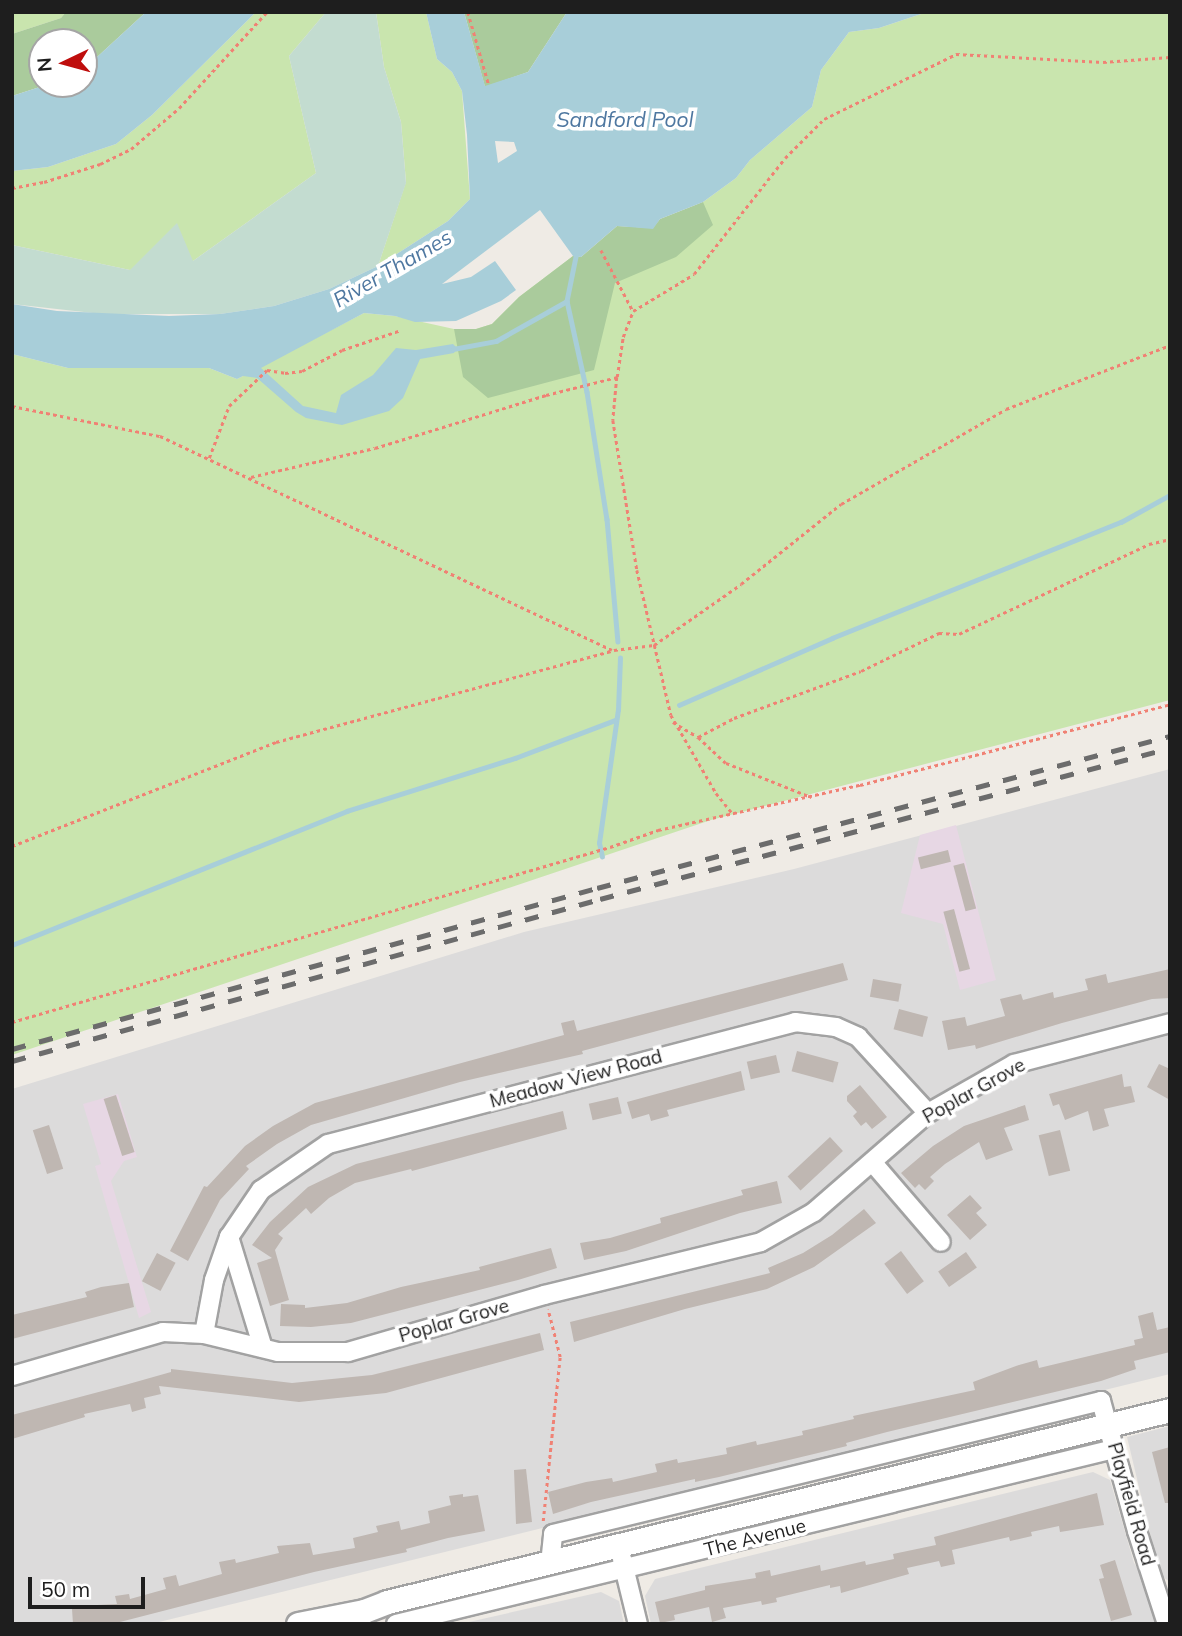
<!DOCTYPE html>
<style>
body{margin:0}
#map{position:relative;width:1182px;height:1636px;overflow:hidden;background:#efebe5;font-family:Mulish,sans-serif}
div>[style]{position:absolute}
.residential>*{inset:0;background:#dcdbdb}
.industrial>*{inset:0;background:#e7d7e4}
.grass>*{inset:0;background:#c9e5ae}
.forest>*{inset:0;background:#aacb9c}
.wetland>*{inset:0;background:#c3dcd0}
.water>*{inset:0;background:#a8ced9}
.stream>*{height:4.5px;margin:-2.25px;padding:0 2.25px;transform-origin:2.25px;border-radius:2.25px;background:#a8ced9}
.building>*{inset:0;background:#bfb7b2;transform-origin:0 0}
.path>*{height:2.5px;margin-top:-1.25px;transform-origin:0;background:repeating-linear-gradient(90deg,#f08174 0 3.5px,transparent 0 7px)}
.roads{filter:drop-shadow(2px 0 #a2a2a2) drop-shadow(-2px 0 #a2a2a2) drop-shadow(0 2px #a2a2a2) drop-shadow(0 -2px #a2a2a2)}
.minor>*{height:18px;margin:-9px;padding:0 9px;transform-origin:9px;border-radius:9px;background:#fff}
.tertiary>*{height:23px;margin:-11.5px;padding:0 11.5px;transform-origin:11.5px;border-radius:11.5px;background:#fff}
.rail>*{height:4.5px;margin-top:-2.25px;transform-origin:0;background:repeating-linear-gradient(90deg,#6c6c6c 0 14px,transparent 0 28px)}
span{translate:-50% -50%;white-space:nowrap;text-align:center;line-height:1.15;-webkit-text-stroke:7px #fff;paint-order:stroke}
.street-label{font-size:19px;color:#1e1e1e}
.water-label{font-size:21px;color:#4e77a0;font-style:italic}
.frame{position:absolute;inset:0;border:14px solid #1e1e1e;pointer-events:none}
.north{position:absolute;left:28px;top:28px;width:70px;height:70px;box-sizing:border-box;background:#fff;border:2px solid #a5a5a5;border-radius:50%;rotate:265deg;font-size:19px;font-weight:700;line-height:28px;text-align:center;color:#1e1e1e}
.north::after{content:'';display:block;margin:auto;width:24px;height:32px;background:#bf0e0d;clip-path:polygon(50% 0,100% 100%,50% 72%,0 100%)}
.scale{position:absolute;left:28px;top:1577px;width:117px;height:32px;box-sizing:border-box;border:4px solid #1e1e1e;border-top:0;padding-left:9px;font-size:21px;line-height:24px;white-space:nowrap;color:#1e1e1e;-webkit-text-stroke:5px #fff;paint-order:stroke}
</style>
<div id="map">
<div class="residential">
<div style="clip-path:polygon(1170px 769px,1170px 1374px,151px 1624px,12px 1624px,12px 1089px,524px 932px,794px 869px)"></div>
<div style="clip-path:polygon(1170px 1426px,1170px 1582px,1160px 1575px,1127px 1437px)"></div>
<div style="clip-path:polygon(1093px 1472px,1110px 1480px,1134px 1563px,1170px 1614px,1170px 1624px,651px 1624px,645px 1596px,655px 1579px)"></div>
<div style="clip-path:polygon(601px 1592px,619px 1601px,624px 1624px,460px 1624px)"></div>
</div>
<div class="industrial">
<div style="clip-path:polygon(956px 825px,996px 980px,960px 990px,943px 924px,901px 913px,920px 835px)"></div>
<div style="clip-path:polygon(118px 1094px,137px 1157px,124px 1161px,111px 1181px,151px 1312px,139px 1318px,95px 1166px,101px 1164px,83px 1104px)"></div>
</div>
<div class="grass">
<div style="clip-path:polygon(12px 12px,66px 12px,61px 18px,12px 34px)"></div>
<div style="clip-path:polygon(256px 12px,326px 12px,289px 56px,316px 173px,193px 261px,130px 270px,12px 245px,12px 171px,48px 167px,116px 144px,152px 115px)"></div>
<div style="clip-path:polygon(376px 12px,426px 12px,437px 59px,452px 72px,462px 91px,470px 199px,448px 221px,378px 266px,406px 182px,401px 122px,384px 67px)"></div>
<div style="clip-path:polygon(927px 12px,1170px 12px,1170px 700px,711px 820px,12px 1055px,12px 354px,68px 368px,209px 368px,237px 379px,364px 313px,395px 316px,454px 329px,476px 329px,492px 324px,519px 297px,573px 256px,581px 257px,703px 202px,736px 178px,750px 160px,812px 107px,821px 70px,849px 32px,879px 28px)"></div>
</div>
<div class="forest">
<div style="clip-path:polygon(66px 12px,146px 12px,84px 69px,84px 42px,42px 42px,42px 84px,49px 84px,12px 96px,12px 34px,61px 18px)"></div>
<div style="clip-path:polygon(464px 12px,567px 12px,528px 72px,485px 87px)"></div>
<div style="clip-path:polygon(703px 202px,713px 225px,676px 257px,615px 283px,594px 370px,488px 398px,463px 377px,454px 329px,476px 329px,492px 324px,519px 297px,573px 256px,581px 257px,617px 226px,653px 228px,660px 219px)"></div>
</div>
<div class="wetland">
<div style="clip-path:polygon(326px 12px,376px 12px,384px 67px,401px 122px,406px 183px,378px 266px,329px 289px,274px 306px,220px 314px,102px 314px,12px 304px,12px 245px,130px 270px,177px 223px,193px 261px,316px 173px,289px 56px)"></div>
</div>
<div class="water">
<div style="clip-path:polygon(146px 12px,256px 12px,152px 115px,116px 144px,48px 167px,12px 171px,12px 96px,49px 84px,84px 84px,84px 69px)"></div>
<div style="clip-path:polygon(evenodd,426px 12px,464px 12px,485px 86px,528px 72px,567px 12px,927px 12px,879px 28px,849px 32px,821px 70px,812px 107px,750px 160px,736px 178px,703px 202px,660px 219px,653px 229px,617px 226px,581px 257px,573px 256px,540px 210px,442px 284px,471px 277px,495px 261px,516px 290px,501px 301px,456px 321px,415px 322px,395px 316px,364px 313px,261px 368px,303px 406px,336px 413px,341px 395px,373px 375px,396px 348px,416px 350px,453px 344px,457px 348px,454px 353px,420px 359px,403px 398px,389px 411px,342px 425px,306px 418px,296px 412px,257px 378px,243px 376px,237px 379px,209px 368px,68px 368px,12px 354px,12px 304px,57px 311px,169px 316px,220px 314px,274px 306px,329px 289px,378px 266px,448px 221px,470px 199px,467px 135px,462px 91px,452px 72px,437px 59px,426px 12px,495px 141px,514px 142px,517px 151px,498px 163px,495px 141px)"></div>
</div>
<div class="stream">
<div style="left:577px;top:252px;width:50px;rotate:101.5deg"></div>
<div style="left:567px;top:301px;width:93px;rotate:77.6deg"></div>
<div style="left:587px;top:392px;width:129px;rotate:81.1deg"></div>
<div style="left:607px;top:519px;width:123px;rotate:84.9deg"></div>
<div style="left:453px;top:349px;width:44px;rotate:-10.5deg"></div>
<div style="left:496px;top:341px;width:81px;rotate:-29.4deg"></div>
<div style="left:679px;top:705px;width:167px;rotate:-23.6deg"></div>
<div style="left:832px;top:638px;width:311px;rotate:-21.9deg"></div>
<div style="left:1121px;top:522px;width:56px;rotate:-28.9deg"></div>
<div style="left:602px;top:857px;width:14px;rotate:-102deg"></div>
<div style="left:599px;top:843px;width:134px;rotate:-81.9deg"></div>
<div style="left:618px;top:710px;width:52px;rotate:-87.8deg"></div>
<div style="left:12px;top:945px;width:361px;rotate:-21.8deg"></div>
<div style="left:347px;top:811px;width:176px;rotate:-17.5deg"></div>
<div style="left:515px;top:758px;width:107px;rotate:-20.8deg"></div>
</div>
<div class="building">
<div style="left:948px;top:850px;width:12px;height:31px;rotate:76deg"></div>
<div style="left:964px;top:863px;width:47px;height:11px;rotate:75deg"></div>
<div style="left:954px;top:909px;width:62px;height:11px;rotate:75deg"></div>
<div style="clip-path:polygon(843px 963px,848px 980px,582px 1051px,583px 1054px,460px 1082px,311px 1125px,277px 1144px,246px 1166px,249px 1169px,220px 1200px,188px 1261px,170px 1251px,204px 1186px,207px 1187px,245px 1146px,273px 1126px,315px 1103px,564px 1035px,561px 1023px,574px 1020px,577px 1031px)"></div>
<div style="clip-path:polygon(1170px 969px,1170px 998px,1152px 999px,1062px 1023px,976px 1049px,975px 1045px,948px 1050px,942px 1021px,965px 1017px,967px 1026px,1005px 1016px,1000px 999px,1021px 994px,1023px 1000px,1053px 992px,1054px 998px,1088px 990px,1085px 979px,1106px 974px,1108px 983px)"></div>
<div style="left:873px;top:979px;width:29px;height:18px;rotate:10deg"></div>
<div style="left:899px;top:1009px;width:30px;height:21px;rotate:15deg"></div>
<div style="left:797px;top:1051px;width:43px;height:21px;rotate:15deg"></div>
<div style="left:776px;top:1055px;width:18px;height:30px;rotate:77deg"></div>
<div style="clip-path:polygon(1159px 1064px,1170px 1069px,1170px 1100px,1147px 1087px)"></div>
<div style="clip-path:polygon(741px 1071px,745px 1090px,667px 1110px,669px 1116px,651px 1121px,649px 1114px,632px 1119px,627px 1102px)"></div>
<div style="clip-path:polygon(1122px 1074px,1124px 1087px,1131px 1086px,1135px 1102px,1104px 1109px,1109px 1126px,1093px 1131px,1088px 1111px,1065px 1120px,1059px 1104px,1053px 1106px,1049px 1094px)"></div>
<div style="clip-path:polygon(860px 1085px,887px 1117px,872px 1129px,866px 1122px,861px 1126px,853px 1116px,857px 1112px,847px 1101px,847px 1096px)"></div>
<div style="left:116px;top:1095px;width:60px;height:13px;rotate:72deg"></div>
<div style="left:618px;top:1097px;width:17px;height:30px;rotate:77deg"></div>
<div style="clip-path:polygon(1025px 1105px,1029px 1120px,1004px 1128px,1013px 1150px,986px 1160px,979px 1142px,945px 1164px,930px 1177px,934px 1181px,925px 1190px,919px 1184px,915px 1188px,901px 1173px,933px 1146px,964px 1126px)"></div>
<div style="clip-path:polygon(563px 1111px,567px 1129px,412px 1171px,411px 1169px,355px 1183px,329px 1198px,311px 1214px,306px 1208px,278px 1234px,283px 1238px,275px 1250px,289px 1300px,270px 1306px,257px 1263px,272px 1258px,252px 1245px,270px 1222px,308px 1187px,356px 1164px)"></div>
<div style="left:49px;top:1125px;width:46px;height:17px;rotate:72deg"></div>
<div style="left:1060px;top:1130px;width:42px;height:22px;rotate:76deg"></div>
<div style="left:830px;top:1137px;width:19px;height:58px;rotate:47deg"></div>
<div style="clip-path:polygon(777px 1181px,782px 1203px,740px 1213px,626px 1251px,584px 1260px,580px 1243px,610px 1238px,661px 1223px,660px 1218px,743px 1195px,741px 1190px)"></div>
<div style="clip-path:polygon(970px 1195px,982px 1208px,976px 1213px,987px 1225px,970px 1240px,947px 1215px)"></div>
<div style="clip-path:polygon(864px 1209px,876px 1223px,814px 1267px,767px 1289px,685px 1309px,574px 1342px,570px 1322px,770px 1273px,768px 1268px,803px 1253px,832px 1235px)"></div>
<div style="clip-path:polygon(551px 1248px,557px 1268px,518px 1280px,351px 1323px,311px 1327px,280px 1326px,281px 1304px,305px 1305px,305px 1308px,347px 1303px,401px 1287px,480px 1270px,479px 1267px)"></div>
<div style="left:901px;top:1251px;width:38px;height:21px;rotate:53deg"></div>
<div style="left:966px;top:1252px;width:19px;height:34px;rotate:55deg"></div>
<div style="left:157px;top:1253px;width:21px;height:32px;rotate:28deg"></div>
<div style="clip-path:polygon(129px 1283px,134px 1307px,12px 1339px,12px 1315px,87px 1297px,85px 1292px,101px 1287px)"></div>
<div style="clip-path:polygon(1153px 1312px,1157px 1330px,1170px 1327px,1170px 1352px,1134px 1361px,1136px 1369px,1101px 1381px,887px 1432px,846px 1443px,847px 1446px,719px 1477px,695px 1482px,695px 1479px,591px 1502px,553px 1514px,548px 1492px,586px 1482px,612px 1478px,613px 1482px,657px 1472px,655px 1464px,677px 1459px,678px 1463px,727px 1454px,726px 1448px,756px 1441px,757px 1445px,803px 1435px,802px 1431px,854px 1419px,853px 1416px,975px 1390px,973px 1382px,1019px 1365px,1037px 1360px,1039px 1368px,1135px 1345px,1134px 1340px,1143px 1338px,1138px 1316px)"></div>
<div style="clip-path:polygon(540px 1333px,544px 1350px,386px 1393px,299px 1402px,159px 1386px,161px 1394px,144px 1398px,146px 1408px,132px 1412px,130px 1404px,84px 1414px,85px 1417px,12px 1439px,12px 1415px,125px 1385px,171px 1372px,171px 1369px,292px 1383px,372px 1375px)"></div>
<div style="clip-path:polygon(1170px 1447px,1170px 1503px,1165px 1503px,1152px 1452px)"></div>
<div style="clip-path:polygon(526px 1469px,532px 1522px,516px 1524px,514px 1470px)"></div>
<div style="clip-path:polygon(1097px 1493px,1104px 1525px,1060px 1532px,1059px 1526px,1031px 1532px,1032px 1536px,1010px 1541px,1009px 1537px,952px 1550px,955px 1564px,941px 1567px,939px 1561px,907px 1568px,909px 1574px,841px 1593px,840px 1586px,830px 1588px,830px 1585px,776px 1598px,777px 1602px,762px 1605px,761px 1601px,723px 1608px,726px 1618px,712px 1622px,709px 1607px,674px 1615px,675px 1620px,660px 1623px,655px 1602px,705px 1590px,705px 1586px,756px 1578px,755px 1573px,770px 1570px,771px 1576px,820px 1565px,821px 1571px,865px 1561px,866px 1565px,894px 1559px,893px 1554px,936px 1545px,934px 1537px)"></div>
<div style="clip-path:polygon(463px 1494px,463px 1497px,478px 1495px,485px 1531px,448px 1538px,406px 1549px,407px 1552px,314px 1572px,120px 1622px,73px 1624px,72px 1609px,77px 1606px,117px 1604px,115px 1596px,129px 1594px,130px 1599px,166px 1589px,163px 1578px,176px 1575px,179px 1586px,222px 1574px,219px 1562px,235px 1559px,236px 1563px,279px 1553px,277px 1546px,310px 1543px,313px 1555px,355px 1548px,353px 1538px,378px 1532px,376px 1526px,399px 1521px,401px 1530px,430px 1523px,428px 1511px,451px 1505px,449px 1496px)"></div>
<div style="clip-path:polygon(1115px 1560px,1132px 1615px,1111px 1621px,1099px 1579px,1104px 1578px,1100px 1565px)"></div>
</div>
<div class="path">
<div style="left:468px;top:12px;width:76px;rotate:74deg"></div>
<div style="left:12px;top:188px;width:33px;rotate:-11deg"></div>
<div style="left:44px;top:182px;width:59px;rotate:-17.8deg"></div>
<div style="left:100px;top:164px;width:34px;rotate:-26deg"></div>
<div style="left:131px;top:149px;width:63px;rotate:-40.5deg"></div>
<div style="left:179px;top:108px;width:130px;rotate:-47.5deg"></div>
<div style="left:601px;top:250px;width:69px;rotate:62.3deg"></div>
<div style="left:267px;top:370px;width:18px;rotate:9deg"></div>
<div style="left:285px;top:373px;width:17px;rotate:-7deg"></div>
<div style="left:302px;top:371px;width:45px;rotate:-27.7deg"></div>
<div style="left:342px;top:350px;width:62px;rotate:-18.7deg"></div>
<div style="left:617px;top:377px;width:43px;rotate:95.3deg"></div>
<div style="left:613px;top:420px;width:152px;rotate:80.9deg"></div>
<div style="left:637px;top:570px;width:149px;rotate:76.8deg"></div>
<div style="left:671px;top:715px;width:90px;rotate:60deg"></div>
<div style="left:716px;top:793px;width:28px;rotate:51deg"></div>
<div style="left:12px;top:406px;width:151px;rotate:11.5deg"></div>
<div style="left:160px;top:436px;width:500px;rotate:25.34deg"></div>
<div style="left:209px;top:458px;width:56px;rotate:-69deg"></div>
<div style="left:229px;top:406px;width:52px;rotate:-43.5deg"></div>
<div style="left:251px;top:477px;width:127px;rotate:-13.2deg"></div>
<div style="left:375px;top:448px;width:179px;rotate:-17.2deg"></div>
<div style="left:546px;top:395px;width:73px;rotate:-14.2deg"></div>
<div style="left:617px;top:377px;width:40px;rotate:-81.5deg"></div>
<div style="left:623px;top:337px;width:28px;rotate:-69deg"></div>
<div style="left:633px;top:311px;width:71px;rotate:-31.2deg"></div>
<div style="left:694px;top:274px;width:147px;rotate:-51.9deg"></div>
<div style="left:785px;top:158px;width:55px;rotate:-45deg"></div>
<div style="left:824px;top:119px;width:147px;rotate:-26.2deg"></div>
<div style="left:956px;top:54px;width:147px;rotate:3.1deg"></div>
<div style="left:1103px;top:62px;width:67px;rotate:-4.3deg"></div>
<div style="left:673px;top:722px;width:29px;rotate:31deg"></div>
<div style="left:698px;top:737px;width:41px;rotate:-27.8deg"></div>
<div style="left:734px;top:718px;width:135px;rotate:-20.3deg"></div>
<div style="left:861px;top:671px;width:87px;rotate:-26deg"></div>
<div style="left:939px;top:633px;width:20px;rotate:3deg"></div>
<div style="left:959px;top:634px;width:210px;rotate:-25.3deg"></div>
<div style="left:1149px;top:544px;width:22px;rotate:-13deg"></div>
<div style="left:698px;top:737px;width:38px;rotate:43deg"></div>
<div style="left:726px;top:763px;width:92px;rotate:21.8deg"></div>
<div style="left:12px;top:846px;width:284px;rotate:-21.5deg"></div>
<div style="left:276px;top:742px;width:350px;rotate:-15.2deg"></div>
<div style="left:614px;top:650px;width:40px;rotate:-7.1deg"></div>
<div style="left:654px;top:645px;width:106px;rotate:-35deg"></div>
<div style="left:741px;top:584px;width:128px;rotate:-38.7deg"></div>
<div style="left:841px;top:504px;width:190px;rotate:-29.9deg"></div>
<div style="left:1006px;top:409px;width:176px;rotate:-21.3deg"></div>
<div style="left:12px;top:1022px;width:623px;rotate:-16.31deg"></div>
<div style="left:610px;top:847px;width:51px;rotate:-19.5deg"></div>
<div style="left:658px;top:830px;width:207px;rotate:-12.6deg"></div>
<div style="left:860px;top:785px;width:320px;rotate:-14.6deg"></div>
<div style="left:543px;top:1521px;width:165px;rotate:-84.1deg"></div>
<div style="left:560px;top:1357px;width:49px;rotate:-104.3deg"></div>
</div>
<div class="roads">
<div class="minor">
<div style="left:873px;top:1163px;width:104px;rotate:49.3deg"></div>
<div style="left:229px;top:1237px;width:116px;rotate:73deg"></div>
<div style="left:204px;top:1334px;width:55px;rotate:-79.5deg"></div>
<div style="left:214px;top:1280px;width:46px;rotate:-70.8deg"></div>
<div style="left:229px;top:1237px;width:57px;rotate:-55.8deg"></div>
<div style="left:261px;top:1190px;width:81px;rotate:-34.5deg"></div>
<div style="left:328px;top:1144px;width:483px;rotate:-14.6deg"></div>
<div style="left:795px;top:1022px;width:41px;rotate:7deg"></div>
<div style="left:836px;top:1027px;width:24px;rotate:24deg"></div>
<div style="left:858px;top:1037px;width:103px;rotate:47.4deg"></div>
<div style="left:12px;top:1376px;width:157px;rotate:-16.2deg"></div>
<div style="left:163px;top:1332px;width:41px;rotate:2.8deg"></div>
<div style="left:204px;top:1334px;width:76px;rotate:13.7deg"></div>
<div style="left:278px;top:1352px;width:70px"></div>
<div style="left:348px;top:1352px;width:204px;rotate:-16.2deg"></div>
<div style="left:544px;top:1295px;width:223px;rotate:-13.7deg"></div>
<div style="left:761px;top:1242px;width:61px;rotate:-29.5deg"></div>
<div style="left:814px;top:1212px;width:151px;rotate:-41deg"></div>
<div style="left:928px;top:1113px;width:99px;rotate:-29.7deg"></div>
<div style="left:1014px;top:1064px;width:161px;rotate:-14.7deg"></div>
<div style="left:622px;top:1559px;width:67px;rotate:76.2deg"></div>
<div style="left:550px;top:1564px;width:30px;rotate:-84deg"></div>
<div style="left:553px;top:1534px;width:564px;rotate:-13.64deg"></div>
<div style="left:1101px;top:1401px;width:135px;rotate:74.5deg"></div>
<div style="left:1137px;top:1531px;width:98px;rotate:72.1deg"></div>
<div style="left:396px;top:1624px;width:739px;rotate:-13.7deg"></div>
</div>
<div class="tertiary">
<div style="left:298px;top:1624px;width:67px;rotate:-11.1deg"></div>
<div style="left:364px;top:1611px;width:25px;rotate:-21deg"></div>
<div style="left:387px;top:1602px;width:806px;rotate:-13.78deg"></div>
</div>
</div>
<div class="rail">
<div style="left:12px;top:1049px;width:607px;rotate:-15.39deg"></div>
<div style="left:597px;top:888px;width:593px;rotate:-14.86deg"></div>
<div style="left:12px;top:1061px;width:610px;rotate:-15.4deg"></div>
<div style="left:600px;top:899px;width:590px;rotate:-14.84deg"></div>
</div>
<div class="street-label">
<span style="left:576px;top:1079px;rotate:-15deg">Meadow View Road</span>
<span style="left:974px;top:1091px;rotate:-29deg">Poplar Grove</span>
<span style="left:454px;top:1321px;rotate:-16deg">Poplar Grove</span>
<span style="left:1131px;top:1504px;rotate:74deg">Playfield Road</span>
<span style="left:755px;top:1538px;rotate:-14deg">The Avenue</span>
</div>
<div class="water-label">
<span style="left:625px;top:119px">Sandford Pool</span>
<span style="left:392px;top:268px;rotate:-30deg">River Thames</span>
</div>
<div class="frame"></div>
<div class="north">N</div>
<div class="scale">50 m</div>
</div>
